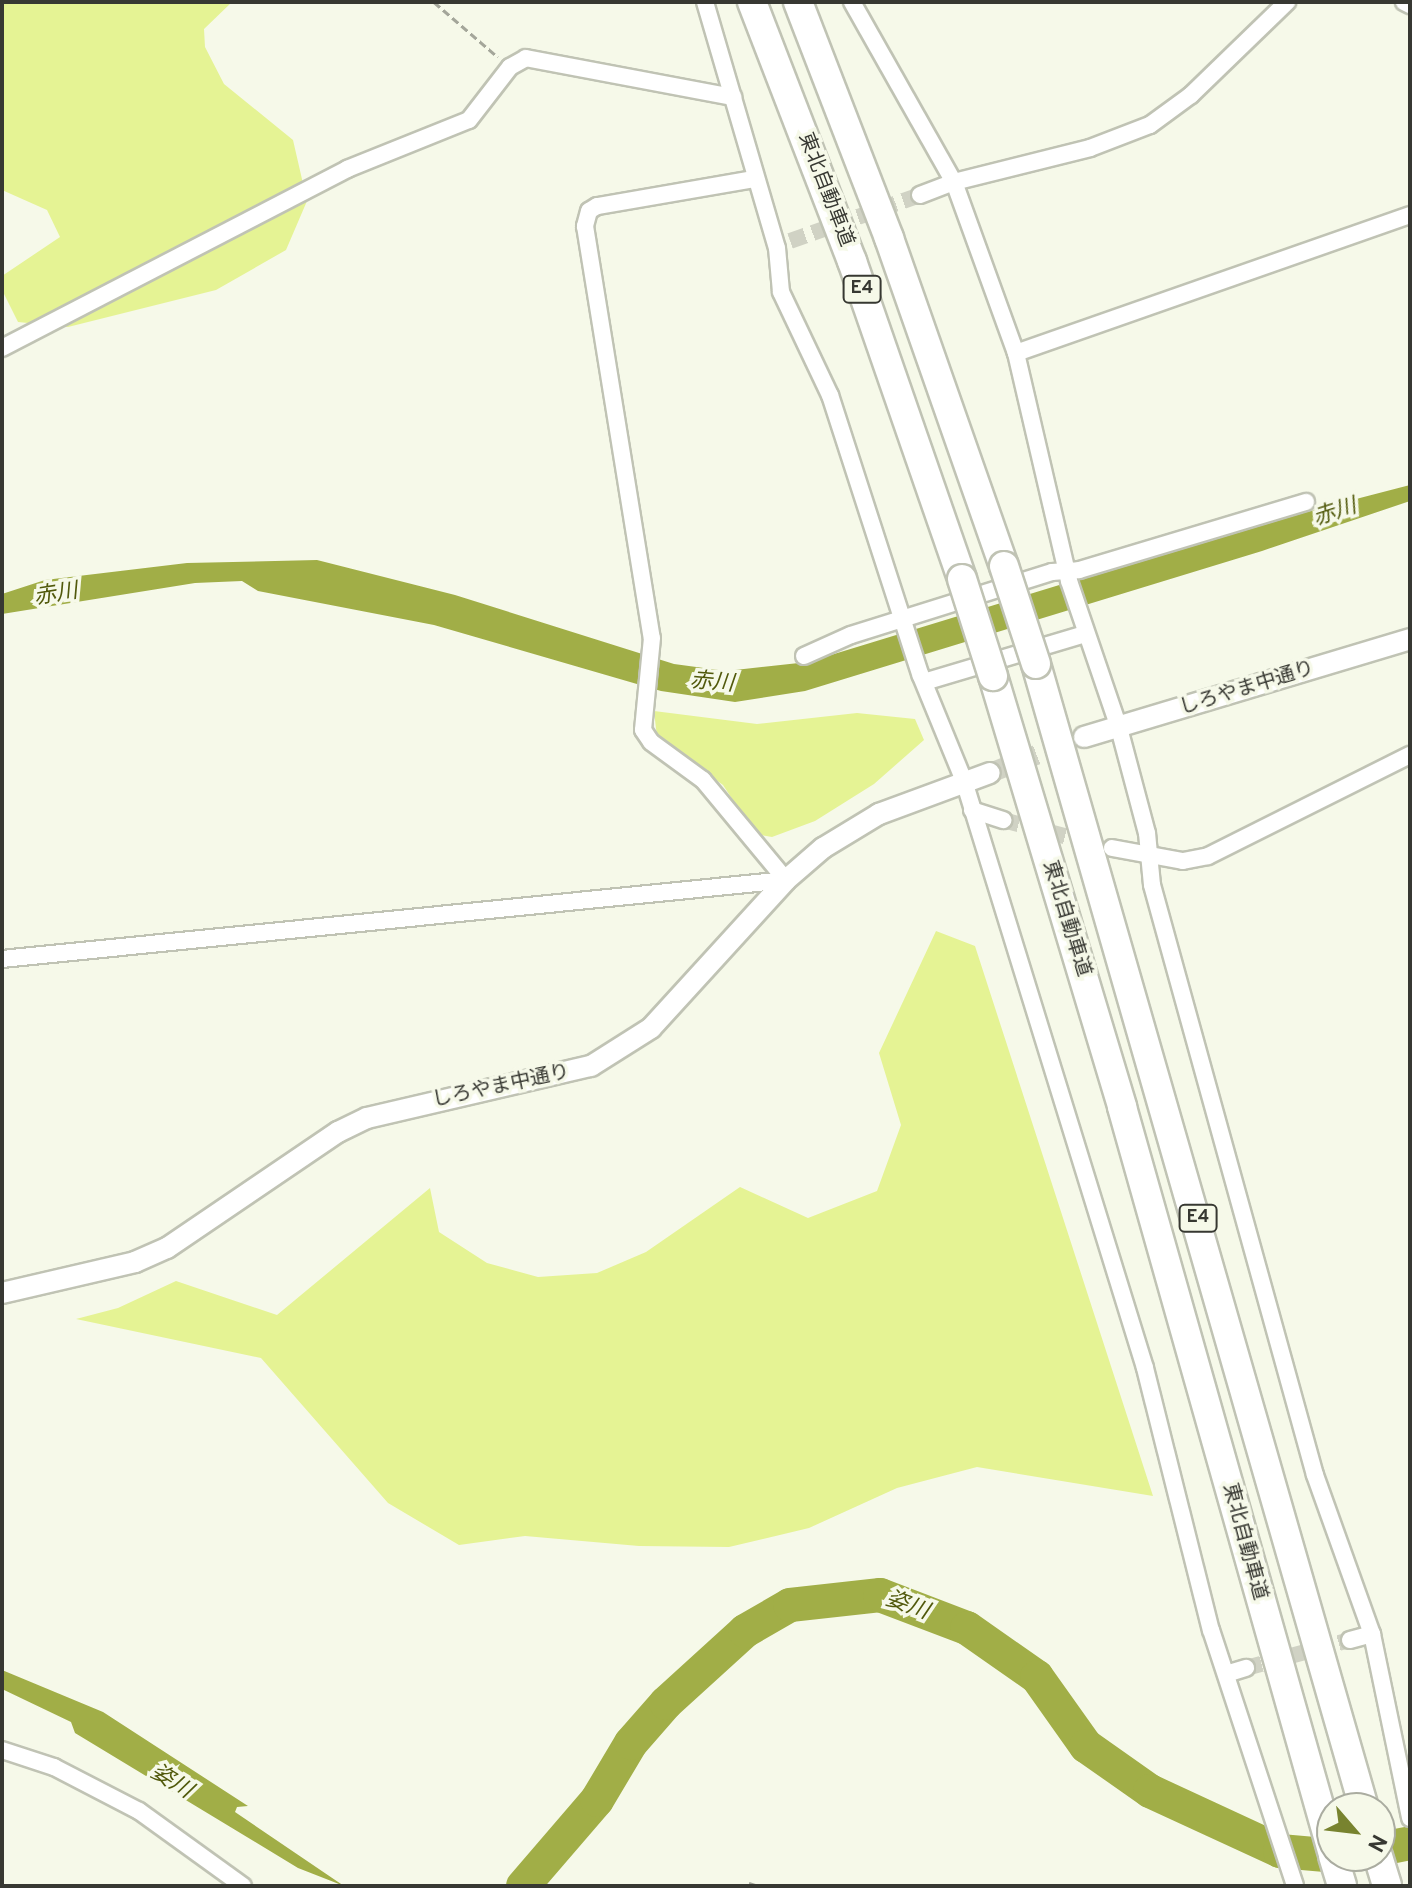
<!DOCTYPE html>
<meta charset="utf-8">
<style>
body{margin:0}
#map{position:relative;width:1412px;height:1888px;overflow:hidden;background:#f6f9e9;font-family:Overpass,"Noto Sans JP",sans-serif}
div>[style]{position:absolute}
.green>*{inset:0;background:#e5f394}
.water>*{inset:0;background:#a1ae47}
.river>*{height:34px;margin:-17px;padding:0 17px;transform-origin:17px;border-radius:17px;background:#a1ae47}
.minor-tunnel>*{height:16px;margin-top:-8px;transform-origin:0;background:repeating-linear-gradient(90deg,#d0d2c4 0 16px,transparent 0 24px)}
.tertiary-tunnel>*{height:20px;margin-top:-10px;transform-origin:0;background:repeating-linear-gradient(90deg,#d0d2c4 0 20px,transparent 0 30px)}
.path>*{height:3px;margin-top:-1.5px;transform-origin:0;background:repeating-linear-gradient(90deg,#a4a69a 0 8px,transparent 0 12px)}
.roads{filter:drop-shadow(2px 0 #c0c3b4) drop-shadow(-2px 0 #c0c3b4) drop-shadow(0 2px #c0c3b4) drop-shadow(0 -2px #c0c3b4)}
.minor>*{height:16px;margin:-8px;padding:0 8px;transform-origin:8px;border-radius:8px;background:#fff}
.tertiary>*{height:20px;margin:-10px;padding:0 10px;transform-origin:10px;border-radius:10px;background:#fff}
.motorway>*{height:28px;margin:-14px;padding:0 14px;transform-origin:14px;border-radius:14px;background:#fff}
.bridges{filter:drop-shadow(2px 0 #c0c3b4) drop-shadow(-2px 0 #c0c3b4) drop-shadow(0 2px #c0c3b4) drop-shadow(0 -2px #c0c3b4)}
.motorway-bridge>*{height:28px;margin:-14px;padding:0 14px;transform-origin:14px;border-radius:14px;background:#fff}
span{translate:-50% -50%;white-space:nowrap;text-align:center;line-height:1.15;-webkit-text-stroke:7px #f6f9e9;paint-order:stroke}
.shield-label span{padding:2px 6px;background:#f6f9e9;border:2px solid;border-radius:6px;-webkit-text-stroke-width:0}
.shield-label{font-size:18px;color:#373832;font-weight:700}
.street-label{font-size:20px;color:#373832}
.water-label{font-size:22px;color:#51590c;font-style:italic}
.frame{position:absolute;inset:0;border:4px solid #373832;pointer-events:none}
.north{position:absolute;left:1316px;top:1792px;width:80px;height:80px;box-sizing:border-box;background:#f6f9e9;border:2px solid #aaaca0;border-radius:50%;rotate:118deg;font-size:22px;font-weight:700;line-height:32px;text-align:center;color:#373832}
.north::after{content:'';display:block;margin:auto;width:28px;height:36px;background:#78832f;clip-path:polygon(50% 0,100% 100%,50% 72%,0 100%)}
</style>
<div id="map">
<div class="green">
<div style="clip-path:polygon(2px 2px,232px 2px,204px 29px,205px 47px,224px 84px,293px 140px,307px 201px,286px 250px,216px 290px,68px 327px,18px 322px,2px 290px,2px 276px,60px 237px,47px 210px,2px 190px)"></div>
<div style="clip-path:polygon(654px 711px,757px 724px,857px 713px,915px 719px,924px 740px,874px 784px,815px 821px,772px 837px,755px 834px,723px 785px,657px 737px)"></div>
<div style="clip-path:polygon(936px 931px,975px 946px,1153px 1496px,977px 1467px,897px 1488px,809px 1528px,729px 1547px,639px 1546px,525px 1536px,459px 1545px,388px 1503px,261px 1358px,76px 1319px,118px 1308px,176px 1281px,277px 1315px,430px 1188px,439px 1232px,487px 1263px,538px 1277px,597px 1273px,646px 1252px,740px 1187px,808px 1218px,877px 1191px,901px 1125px,879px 1053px)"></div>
</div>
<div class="water">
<div style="clip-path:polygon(1410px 485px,1410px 501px,1262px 551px,805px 691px,735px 702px,661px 691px,434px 625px,258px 591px,242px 581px,195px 583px,2px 614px,2px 594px,45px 580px,187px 563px,317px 560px,455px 595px,674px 664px,726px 671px,808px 662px,1252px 526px)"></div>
<div style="clip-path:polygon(2px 1670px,103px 1712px,248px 1806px,237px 1807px,235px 1812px,344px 1886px,298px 1868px,75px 1733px,71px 1722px,2px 1689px)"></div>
</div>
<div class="river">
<div style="left:1380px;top:1849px;width:31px;rotate:-11deg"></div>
<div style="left:523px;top:1886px;width:113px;rotate:-49.3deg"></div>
<div style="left:597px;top:1800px;width:66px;rotate:-59.2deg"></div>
<div style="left:631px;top:1743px;width:53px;rotate:-48.8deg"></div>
<div style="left:666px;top:1703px;width:107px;rotate:-42.3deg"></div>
<div style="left:745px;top:1631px;width:52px;rotate:-30deg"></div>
<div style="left:790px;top:1605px;width:91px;rotate:-6.3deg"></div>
<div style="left:880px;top:1595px;width:93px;rotate:20.8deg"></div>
<div style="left:967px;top:1628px;width:85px;rotate:35deg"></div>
<div style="left:1037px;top:1677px;width:85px;rotate:54.6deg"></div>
<div style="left:1086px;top:1746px;width:78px;rotate:35.1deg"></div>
<div style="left:1150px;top:1791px;width:143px;rotate:24.8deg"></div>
<div style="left:1280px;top:1851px;width:57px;rotate:5deg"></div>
</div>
<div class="minor-tunnel">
<div style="left:790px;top:241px;width:138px;rotate:-19.5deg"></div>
<div style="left:1003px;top:820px;width:91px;rotate:14.6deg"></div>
<div style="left:1246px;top:1668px;width:108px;rotate:-15.1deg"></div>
</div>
<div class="tertiary-tunnel">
<div style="left:990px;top:773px;width:88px;rotate:-21.3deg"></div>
</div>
<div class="path">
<div style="left:434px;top:2px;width:84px;rotate:40.7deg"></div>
<div style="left:749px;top:1883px;width:9px;rotate:18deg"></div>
</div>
<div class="roads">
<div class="minor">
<div style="left:705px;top:2px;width:256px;rotate:73.7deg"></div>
<div style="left:777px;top:248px;width:44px;rotate:84.8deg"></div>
<div style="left:781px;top:292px;width:114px;rotate:64.6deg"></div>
<div style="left:830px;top:395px;width:295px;rotate:72.1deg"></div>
<div style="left:921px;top:676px;width:113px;rotate:67.7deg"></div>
<div style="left:964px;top:781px;width:614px;rotate:72.86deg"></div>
<div style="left:1145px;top:1368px;width:270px;rotate:75.9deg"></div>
<div style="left:1211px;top:1630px;width:269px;rotate:71.8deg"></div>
<div style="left:852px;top:2px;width:207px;rotate:60.5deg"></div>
<div style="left:954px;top:182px;width:182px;rotate:70.1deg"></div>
<div style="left:1016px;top:353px;width:234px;rotate:76.9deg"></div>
<div style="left:1069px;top:581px;width:155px;rotate:71.2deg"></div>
<div style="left:1119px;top:728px;width:109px;rotate:75.1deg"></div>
<div style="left:1147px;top:833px;width:52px;rotate:84.5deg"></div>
<div style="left:1152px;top:885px;width:612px;rotate:74.56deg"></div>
<div style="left:1315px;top:1475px;width:169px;rotate:70.3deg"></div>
<div style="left:1372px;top:1634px;width:188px;rotate:78.3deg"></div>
<div style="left:1404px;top:2px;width:7px;rotate:27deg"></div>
<div style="left:754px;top:179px;width:159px;rotate:170.2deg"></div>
<div style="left:597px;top:206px;width:9px;rotate:148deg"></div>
<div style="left:589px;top:211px;width:16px;rotate:105deg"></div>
<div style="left:585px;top:226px;width:417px;rotate:80.8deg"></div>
<div style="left:652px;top:638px;width:92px;rotate:95.6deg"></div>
<div style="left:643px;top:730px;width:14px;rotate:56deg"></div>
<div style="left:651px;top:742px;width:64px;rotate:36.2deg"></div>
<div style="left:703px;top:780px;width:130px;rotate:50.3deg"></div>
<div style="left:920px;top:195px;width:36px;rotate:-21deg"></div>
<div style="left:954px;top:182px;width:140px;rotate:-14deg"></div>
<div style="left:1090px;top:148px;width:64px;rotate:-21deg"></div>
<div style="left:1150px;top:125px;width:51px;rotate:-36.2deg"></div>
<div style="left:1191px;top:95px;width:134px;rotate:-44.1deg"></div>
<div style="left:2px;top:348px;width:389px;rotate:-27.4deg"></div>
<div style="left:347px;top:169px;width:131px;rotate:-21.9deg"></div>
<div style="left:469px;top:120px;width:67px;rotate:-52.3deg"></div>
<div style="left:510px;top:67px;width:18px;rotate:-29deg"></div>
<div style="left:526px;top:58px;width:211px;rotate:10.7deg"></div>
<div style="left:1016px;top:353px;width:417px;rotate:-19.3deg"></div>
<div style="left:804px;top:656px;width:51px;rotate:-24.1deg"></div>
<div style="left:851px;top:635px;width:211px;rotate:-17.4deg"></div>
<div style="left:1052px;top:572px;width:27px;rotate:-4deg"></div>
<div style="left:1079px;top:570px;width:237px;rotate:-16.7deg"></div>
<div style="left:924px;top:682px;width:168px;rotate:-16.6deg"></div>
<div style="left:972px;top:810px;width:33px;rotate:18deg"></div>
<div style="left:1112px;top:848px;width:72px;rotate:10.4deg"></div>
<div style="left:1183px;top:861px;width:25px;rotate:-11deg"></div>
<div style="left:1208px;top:856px;width:226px;rotate:-26.6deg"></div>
<div style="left:2px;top:959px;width:788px;rotate:-5.75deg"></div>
<div style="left:1350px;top:1640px;width:23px;rotate:-15deg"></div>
<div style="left:1226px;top:1674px;width:21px;rotate:-17deg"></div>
<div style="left:2px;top:1750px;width:55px;rotate:18.1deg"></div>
<div style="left:54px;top:1767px;width:96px;rotate:27.4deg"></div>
<div style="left:139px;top:1811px;width:128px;rotate:35.8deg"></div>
</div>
<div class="tertiary">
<div style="left:1084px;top:737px;width:340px;rotate:-16.7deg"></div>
<div style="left:2px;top:1293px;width:137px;rotate:-13.1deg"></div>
<div style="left:135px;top:1262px;width:35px;rotate:-24deg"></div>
<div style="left:167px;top:1248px;width:207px;rotate:-34.2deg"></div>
<div style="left:338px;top:1132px;width:32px;rotate:-26deg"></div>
<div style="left:367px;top:1118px;width:230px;rotate:-13.1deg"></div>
<div style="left:591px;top:1066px;width:71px;rotate:-32.3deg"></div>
<div style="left:651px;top:1028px;width:200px;rotate:-47.6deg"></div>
<div style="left:786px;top:880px;width:49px;rotate:-40.9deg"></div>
<div style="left:823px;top:848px;width:66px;rotate:-31.3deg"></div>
<div style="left:879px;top:814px;width:118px;rotate:-20.3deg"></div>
</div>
<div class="motorway">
<div style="left:752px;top:2px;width:278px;rotate:68.9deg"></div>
<div style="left:852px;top:261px;width:336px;rotate:70.9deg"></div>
<div style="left:798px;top:2px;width:253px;rotate:68.9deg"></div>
<div style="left:889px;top:238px;width:348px;rotate:70.7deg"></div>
<div style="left:1036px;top:664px;width:1190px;rotate:74deg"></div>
<div style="left:993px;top:676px;width:450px;rotate:73.3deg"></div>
<div style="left:1122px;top:1107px;width:773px;rotate:74.24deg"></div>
<div style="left:1333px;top:1856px;width:31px;rotate:73deg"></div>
<div style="left:1378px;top:1856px;width:31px;rotate:73deg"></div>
</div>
</div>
<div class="bridges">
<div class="motorway-bridge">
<div style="left:1004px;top:566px;width:103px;rotate:71.9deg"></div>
<div style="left:962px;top:579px;width:102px;rotate:72.3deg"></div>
</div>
</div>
<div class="shield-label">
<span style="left:862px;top:289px">E4</span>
<span style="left:1198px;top:1218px">E4</span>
</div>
<div class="street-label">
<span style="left:825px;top:190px;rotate:69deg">東北自動車道</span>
<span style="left:1247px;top:689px;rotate:-17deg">しろやま中通り</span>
<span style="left:1066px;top:919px;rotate:73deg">東北自動車道</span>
<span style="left:501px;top:1087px;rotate:-12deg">しろやま中通り</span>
<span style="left:1244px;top:1542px;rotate:75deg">東北自動車道</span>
</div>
<div class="water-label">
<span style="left:1335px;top:513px;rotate:-18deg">赤川</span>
<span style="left:56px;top:595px;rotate:-9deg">赤川</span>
<span style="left:712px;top:683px;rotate:5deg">赤川</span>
<span style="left:907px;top:1606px;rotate:20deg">姿川</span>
<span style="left:171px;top:1782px;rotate:32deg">姿川</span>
</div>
<div class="frame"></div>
<div class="north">N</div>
</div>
